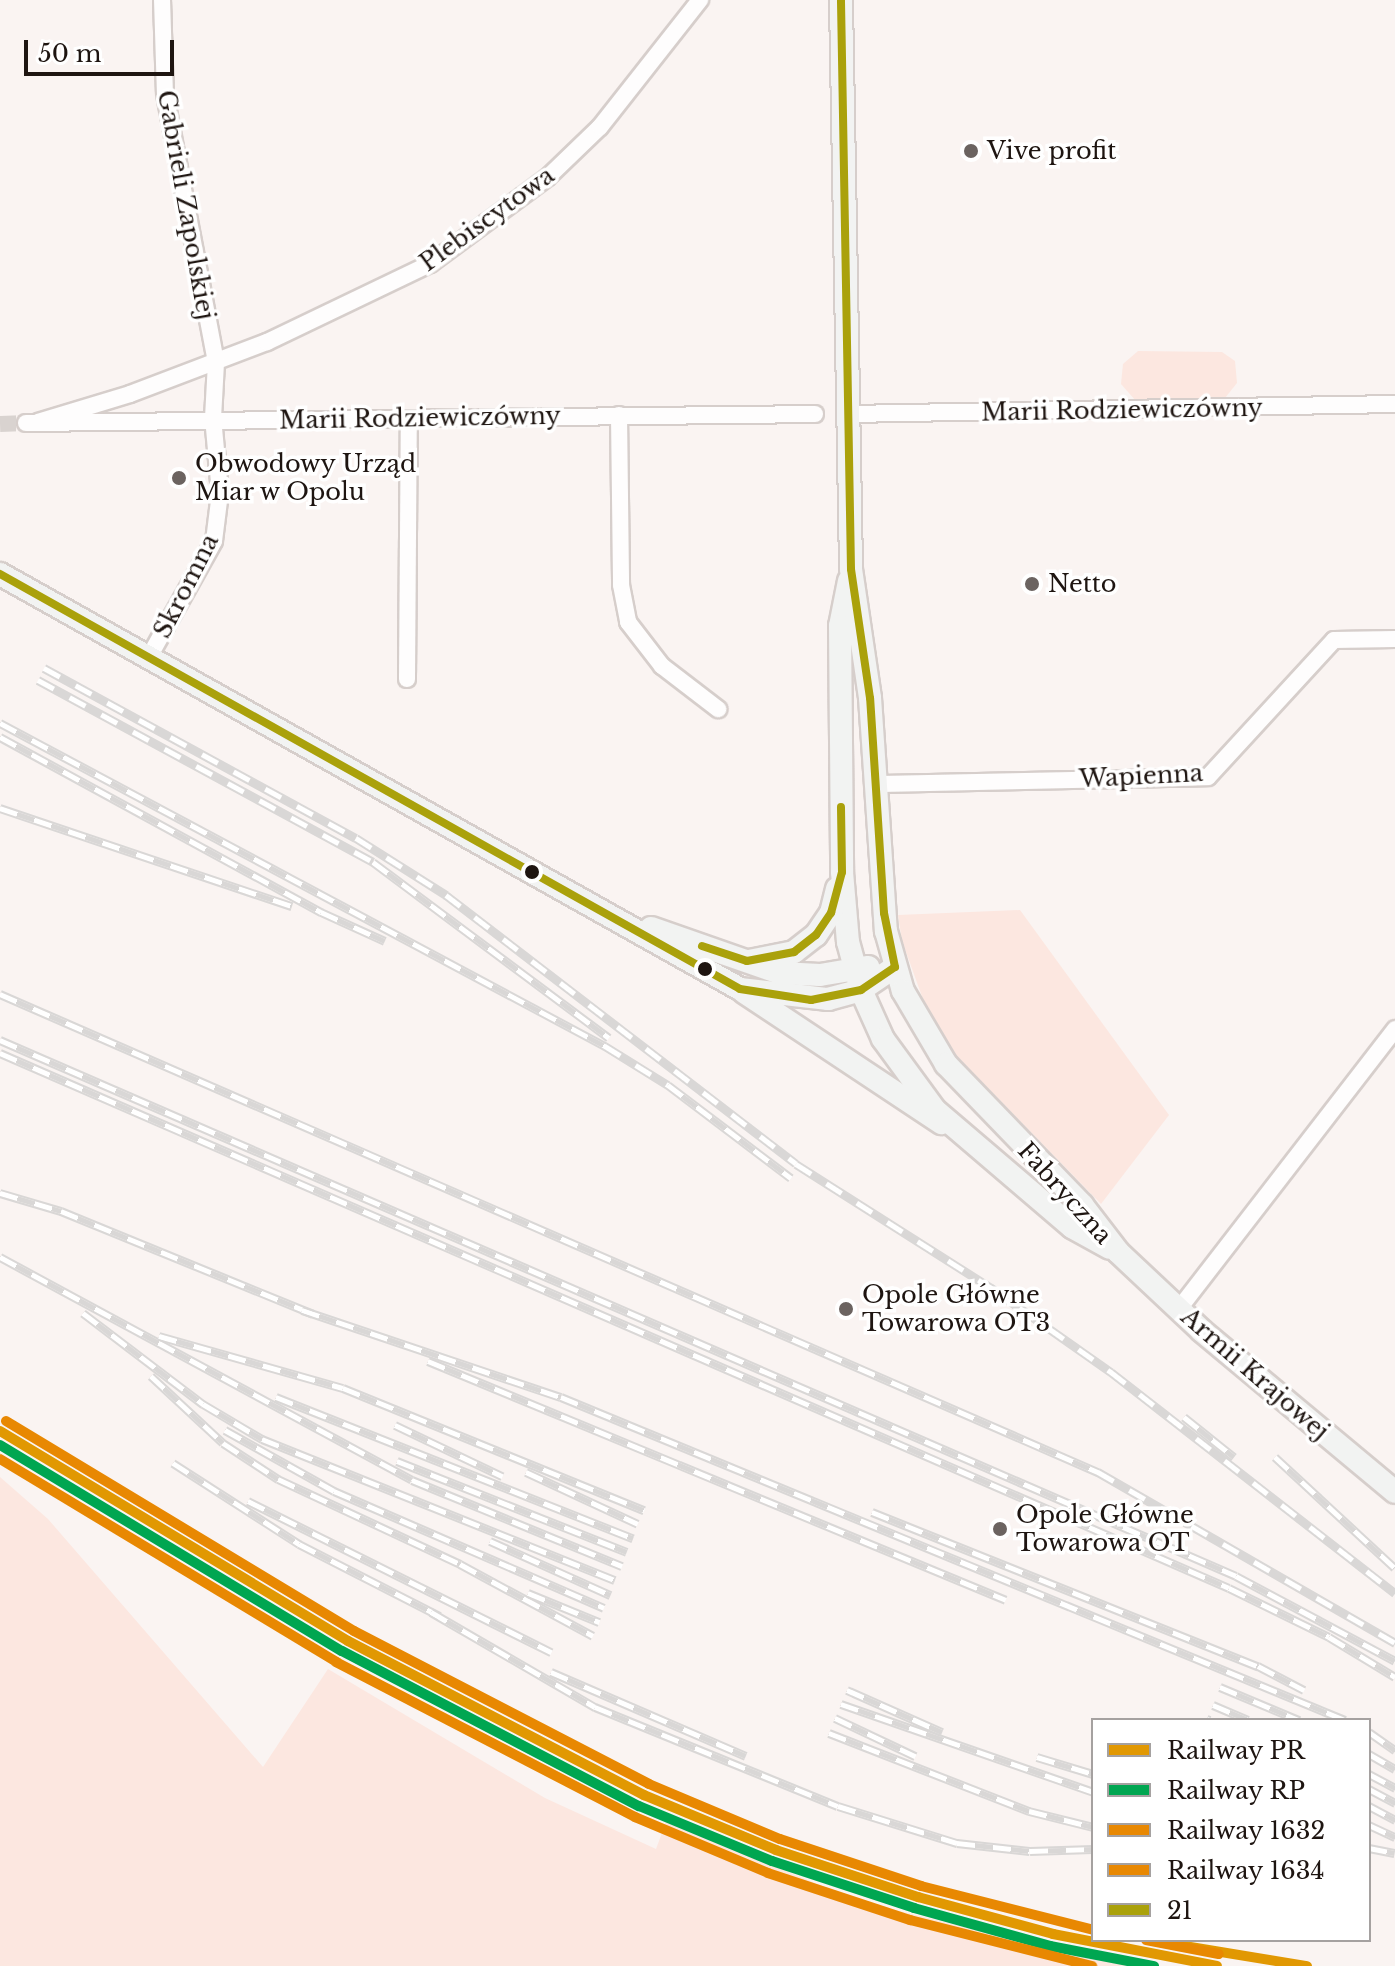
<!DOCTYPE html>
<meta charset="utf-8">
<style>
body{margin:0}
#map{position:relative;width:1395px;height:1966px;overflow:hidden;background:#faf4f2;font-family:"Libre Baskerville",serif}
div>[style]{position:absolute}
.green>*{inset:0;background:#fce7e0}
.street-tunnel>*{height:16px;margin-top:-8px;transform-origin:0;background:repeating-linear-gradient(90deg,#d9d3d0 0 16px,transparent 0 24px)}
.roads{filter:drop-shadow(2px 0 #d6cecb) drop-shadow(-2px 0 #d6cecb) drop-shadow(0 2px #d6cecb) drop-shadow(0 -2px #d6cecb)}
.street>*{height:16px;margin:-8px;padding:0 8px;transform-origin:8px;border-radius:8px;background:#fefdfd}
.secondary>*{height:22px;margin:-11px;padding:0 11px;transform-origin:11px;border-radius:11px;background:#f2f3f2}
.rail>*{height:9px;margin-top:-4.5px;transform-origin:0;background:repeating-linear-gradient(90deg,#fff 0 18px,#d9d7d6 0 36px);box-sizing:border-box;border-block:2px solid #d9d7d6}
.bus-1>*{height:8px;margin:-4px;padding:0 4px;transform-origin:4px;border-radius:4px;background:#aaa10b}
.rail-1>*{height:10px;margin:-5px;padding:0 5px;transform-origin:5px;border-radius:5px;background:#e19802}
.rail-2>*{height:10px;margin:-5px;padding:0 5px;transform-origin:5px;border-radius:5px;background:#00a651}
.rail-3>*{height:10px;margin:-5px;padding:0 5px;transform-origin:5px;border-radius:5px;background:#e88802}
.rail-4>*{height:10px;margin:-5px;padding:0 5px;transform-origin:5px;border-radius:5px;background:#e88802}
.dots>*{width:22px;height:22px;translate:-50% -50%;box-sizing:border-box;border:4px solid #fff;border-radius:50%}
span{translate:-50% -50%;white-space:nowrap;text-align:center;line-height:1.15;-webkit-text-stroke:7px #fff;paint-order:stroke}
.poi-label{font-size:24px;color:#1e1511}
.left{translate:0 -50%;text-align:left}
.street-label{font-size:24px;color:#1e1511}
.legend{position:absolute;left:1091px;top:1718px;width:280px;height:224px;box-sizing:border-box;background:#fff;border:2px solid #a5a1a0;margin:0;padding:10px 14px;list-style:none;font-size:24px;color:#1e1511}
.legend li{display:flex;align-items:center;gap:16px;height:40px}
.legend b{width:40px;border:2px solid #a5a1a0}
.scale{position:absolute;left:24px;top:40px;width:150px;height:36px;box-sizing:border-box;border:4px solid #1e1511;border-top:0;padding-left:10px;font-size:24px;line-height:28px;white-space:nowrap;color:#1e1511;-webkit-text-stroke:6px #fff;paint-order:stroke}
</style>
<div id="map">
<div class="green">
<div style="clip-path:polygon(1138px 351px,1222px 352px,1235px 361px,1237px 383px,1217px 408px,1143px 409px,1121px 384px,1123px 364px)"></div>
<div style="clip-path:polygon(1020px 910px,1169px 1115px,1101px 1204px,954px 1053px,928px 1013px,902px 941px,898px 915px)"></div>
<div style="clip-path:polygon(0 1477px,48px 1519px,263px 1767px,328px 1669px,545px 1798px,656px 1849px,666px 1822px,859px 1901px,1049px 1948px,1152px 1966px,0 1966px)"></div>
</div>
<div class="street-tunnel">
<div style="left:0;top:424px;width:26px;rotate:-2deg"></div>
</div>
<div class="roads">
<div class="street">
<div style="left:849px;top:414px;width:546px;rotate:-1.05deg"></div>
<div style="left:619px;top:415px;width:170px;rotate:89.3deg"></div>
<div style="left:621px;top:585px;width:38px;rotate:79deg"></div>
<div style="left:628px;top:622px;width:56px;rotate:52.3deg"></div>
<div style="left:662px;top:666px;width:71px;rotate:37.5deg"></div>
<div style="left:38px;top:422px;width:96px;rotate:-16.9deg"></div>
<div style="left:130px;top:394px;width:147px;rotate:-20.8deg"></div>
<div style="left:267px;top:342px;width:181px;rotate:-25.6deg"></div>
<div style="left:430px;top:264px;width:147px;rotate:-36.4deg"></div>
<div style="left:548px;top:177px;width:72px;rotate:-43.9deg"></div>
<div style="left:600px;top:127px;width:162px;rotate:-51.8deg"></div>
<div style="left:26px;top:423px;width:789px;rotate:-0.65deg"></div>
<div style="left:149px;top:657px;width:133px;rotate:-60.7deg"></div>
<div style="left:214px;top:541px;width:48px;rotate:-82.9deg"></div>
<div style="left:220px;top:493px;width:75px;rotate:-95.3deg"></div>
<div style="left:213px;top:418px;width:56px;rotate:-86.9deg"></div>
<div style="left:216px;top:362px;width:272px;rotate:-100.8deg"></div>
<div style="left:165px;top:95px;width:95px;rotate:-91.8deg"></div>
<div style="left:407px;top:679px;width:260px;rotate:-89.6deg"></div>
<div style="left:877px;top:784px;width:331px;rotate:-1.2deg"></div>
<div style="left:1208px;top:777px;width:186px;rotate:-47.4deg"></div>
<div style="left:1334px;top:640px;width:61px;rotate:-0.9deg"></div>
<div style="left:1178px;top:1310px;width:355px;rotate:-52.3deg"></div>
</div>
<div class="secondary">
<div style="left:841px;top:0;width:569px;rotate:88.99deg"></div>
<div style="left:851px;top:569px;width:130px;rotate:81.6deg"></div>
<div style="left:870px;top:698px;width:234px;rotate:86.1deg"></div>
<div style="left:886px;top:931px;width:62px;rotate:74.2deg"></div>
<div style="left:903px;top:991px;width:85px;rotate:59.5deg"></div>
<div style="left:946px;top:1064px;width:196px;rotate:46deg"></div>
<div style="left:1082px;top:1205px;width:59px;rotate:52.5deg"></div>
<div style="left:1118px;top:1252px;width:115px;rotate:43.2deg"></div>
<div style="left:1202px;top:1331px;width:251px;rotate:39.8deg"></div>
<div style="left:0;top:574px;width:848px;rotate:29.28deg"></div>
<div style="left:740px;top:989px;width:89px;rotate:6.5deg"></div>
<div style="left:828px;top:999px;width:34px;rotate:-15deg"></div>
<div style="left:861px;top:990px;width:41px;rotate:-34.1deg"></div>
<div style="left:849px;top:581px;width:46px;rotate:101.3deg"></div>
<div style="left:840px;top:626px;width:246px;rotate:89.5deg"></div>
<div style="left:842px;top:872px;width:70px;rotate:85.1deg"></div>
<div style="left:848px;top:942px;width:50px;rotate:74.8deg"></div>
<div style="left:861px;top:990px;width:54px;rotate:65.8deg"></div>
<div style="left:883px;top:1039px;width:88px;rotate:53.8deg"></div>
<div style="left:935px;top:1110px;width:180px;rotate:40.5deg"></div>
<div style="left:1072px;top:1227px;width:43px;rotate:28.9deg"></div>
<div style="left:651px;top:928px;width:137px;rotate:19.2deg"></div>
<div style="left:780px;top:973px;width:40px;rotate:2.9deg"></div>
<div style="left:820px;top:975px;width:49px;rotate:-9.5deg"></div>
<div style="left:749px;top:961px;width:46px;rotate:-11.3deg"></div>
<div style="left:794px;top:952px;width:28px;rotate:-38deg"></div>
<div style="left:816px;top:935px;width:27px;rotate:-56deg"></div>
<div style="left:831px;top:913px;width:25px;rotate:-76deg"></div>
<div style="left:744px;top:992px;width:237px;rotate:33.6deg"></div>
</div>
</div>
<div class="rail">
<div style="left:44px;top:668px;width:355px;rotate:28.6deg"></div>
<div style="left:356px;top:838px;width:107px;rotate:32.3deg"></div>
<div style="left:446px;top:895px;width:441px;rotate:37.5deg"></div>
<div style="left:796px;top:1164px;width:230px;rotate:32.4deg"></div>
<div style="left:990px;top:1287px;width:148px;rotate:35.1deg"></div>
<div style="left:1111px;top:1372px;width:360px;rotate:37.9deg"></div>
<div style="left:38px;top:680px;width:381px;rotate:28.5deg"></div>
<div style="left:373px;top:862px;width:294px;rotate:36.7deg"></div>
<div style="left:0;top:723px;width:686px;rotate:28.1deg"></div>
<div style="left:605px;top:1046px;width:74px;rotate:31.8deg"></div>
<div style="left:668px;top:1085px;width:154px;rotate:37.1deg"></div>
<div style="left:0;top:737px;width:366px;rotate:28.6deg"></div>
<div style="left:321px;top:912px;width:70px;rotate:24.4deg"></div>
<div style="left:0;top:808px;width:308px;rotate:18.6deg"></div>
<div style="left:0;top:994px;width:1198px;rotate:23.53deg"></div>
<div style="left:1098px;top:1472px;width:343px;rotate:29.9deg"></div>
<div style="left:0;top:1040px;width:1347px;rotate:23.44deg"></div>
<div style="left:1236px;top:1576px;width:180px;rotate:28.1deg"></div>
<div style="left:0;top:1053px;width:1340px;rotate:23.52deg"></div>
<div style="left:1229px;top:1588px;width:111px;rotate:26.1deg"></div>
<div style="left:1329px;top:1637px;width:77px;rotate:31.2deg"></div>
<div style="left:0;top:1193px;width:64px;rotate:16.4deg"></div>
<div style="left:61px;top:1211px;width:272px;rotate:22.2deg"></div>
<div style="left:0;top:1257px;width:468px;rotate:28.4deg"></div>
<div style="left:412px;top:1480px;width:227px;rotate:22.3deg"></div>
<div style="left:302px;top:1310px;width:273px;rotate:18.6deg"></div>
<div style="left:561px;top:1397px;width:848px;rotate:22.39deg"></div>
<div style="left:83px;top:1313px;width:151px;rotate:37.2deg"></div>
<div style="left:203px;top:1404px;width:69px;rotate:30.7deg"></div>
<div style="left:262px;top:1439px;width:380px;rotate:21.8deg"></div>
<div style="left:159px;top:1336px;width:191px;rotate:15.8deg"></div>
<div style="left:343px;top:1388px;width:325px;rotate:22.1deg"></div>
<div style="left:428px;top:1361px;width:625px;rotate:22.46deg"></div>
<div style="left:151px;top:1376px;width:98px;rotate:42.9deg"></div>
<div style="left:223px;top:1443px;width:66px;rotate:33.2deg"></div>
<div style="left:278px;top:1479px;width:201px;rotate:25deg"></div>
<div style="left:460px;top:1564px;width:151px;rotate:28.4deg"></div>
<div style="left:276px;top:1397px;width:384px;rotate:21.6deg"></div>
<div style="left:1184px;top:1417px;width:64px;rotate:38.7deg"></div>
<div style="left:395px;top:1425px;width:119px;rotate:25.5deg"></div>
<div style="left:225px;top:1430px;width:125px;rotate:29.2deg"></div>
<div style="left:334px;top:1491px;width:294px;rotate:23.4deg"></div>
<div style="left:1275px;top:1457px;width:163px;rotate:42.8deg"></div>
<div style="left:397px;top:1461px;width:247px;rotate:21.6deg"></div>
<div style="left:173px;top:1463px;width:150px;rotate:32.7deg"></div>
<div style="left:299px;top:1544px;width:158px;rotate:27.1deg"></div>
<div style="left:526px;top:1472px;width:123px;rotate:24.9deg"></div>
<div style="left:248px;top:1501px;width:339px;rotate:26.5deg"></div>
<div style="left:872px;top:1512px;width:416px;rotate:21.8deg"></div>
<div style="left:1258px;top:1666px;width:52px;rotate:27.6deg"></div>
<div style="left:490px;top:1541px;width:132px;rotate:24.2deg"></div>
<div style="left:528px;top:1593px;width:77px;rotate:22.2deg"></div>
<div style="left:431px;top:1612px;width:190px;rotate:30.1deg"></div>
<div style="left:595px;top:1707px;width:262px;rotate:22.2deg"></div>
<div style="left:838px;top:1806px;width:125px;rotate:17.3deg"></div>
<div style="left:957px;top:1843px;width:73px;rotate:6.3deg"></div>
<div style="left:1030px;top:1851px;width:63px;rotate:-1.8deg"></div>
<div style="left:551px;top:1672px;width:212px;rotate:23.3deg"></div>
<div style="left:1220px;top:1687px;width:86px;rotate:22.7deg"></div>
<div style="left:847px;top:1690px;width:104px;rotate:23.9deg"></div>
<div style="left:841px;top:1704px;width:267px;rotate:19.2deg"></div>
<div style="left:1213px;top:1705px;width:38px;rotate:23deg"></div>
<div style="left:835px;top:1718px;width:89px;rotate:25.4deg"></div>
<div style="left:1207px;top:1719px;width:3px;rotate:18deg"></div>
<div style="left:1369px;top:1732px;width:32px;rotate:35deg"></div>
<div style="left:829px;top:1733px;width:215px;rotate:21.3deg"></div>
<div style="left:1029px;top:1811px;width:66px;rotate:14deg"></div>
<div style="left:1369px;top:1754px;width:30px;rotate:30deg"></div>
<div style="left:1037px;top:1757px;width:59px;rotate:16.9deg"></div>
<div style="left:1369px;top:1774px;width:30px;rotate:28deg"></div>
<div style="left:1369px;top:1789px;width:30px;rotate:28deg"></div>
<div style="left:1369px;top:1806px;width:30px;rotate:28deg"></div>
<div style="left:1369px;top:1825px;width:29px;rotate:25deg"></div>
<div style="left:1369px;top:1848px;width:26px;rotate:11deg"></div>
</div>
<div class="bus-1">
<div style="left:0;top:574px;width:848px;rotate:29.28deg"></div>
<div style="left:740px;top:989px;width:72px;rotate:8.8deg"></div>
<div style="left:811px;top:1000px;width:51px;rotate:-11.3deg"></div>
<div style="left:861px;top:990px;width:41px;rotate:-34.1deg"></div>
<div style="left:895px;top:967px;width:55px;rotate:-101.5deg"></div>
<div style="left:884px;top:913px;width:215px;rotate:-93.7deg"></div>
<div style="left:870px;top:698px;width:130px;rotate:-98.4deg"></div>
<div style="left:851px;top:569px;width:569px;rotate:-91.01deg"></div>
<div style="left:702px;top:946px;width:47px;rotate:18.4deg"></div>
<div style="left:747px;top:961px;width:48px;rotate:-10.8deg"></div>
<div style="left:794px;top:952px;width:28px;rotate:-38deg"></div>
<div style="left:816px;top:935px;width:27px;rotate:-56deg"></div>
<div style="left:831px;top:913px;width:42px;rotate:-75deg"></div>
<div style="left:842px;top:872px;width:65px;rotate:-90.9deg"></div>
</div>
<div class="rail-1">
<div style="left:0;top:1431px;width:406px;rotate:31.1deg"></div>
<div style="left:348px;top:1641px;width:334px;rotate:27.5deg"></div>
<div style="left:644px;top:1795px;width:143px;rotate:22.6deg"></div>
<div style="left:776px;top:1850px;width:150px;rotate:18.3deg"></div>
<div style="left:918px;top:1897px;width:140px;rotate:15.3deg"></div>
<div style="left:1053px;top:1934px;width:167px;rotate:11deg"></div>
<div style="left:1160px;top:1942px;width:149px;rotate:9.3deg"></div>
</div>
<div class="rail-2">
<div style="left:0;top:1445px;width:399px;rotate:31.1deg"></div>
<div style="left:342px;top:1651px;width:335px;rotate:27.6deg"></div>
<div style="left:639px;top:1806px;width:144px;rotate:22.5deg"></div>
<div style="left:772px;top:1861px;width:150px;rotate:18.3deg"></div>
<div style="left:914px;top:1908px;width:141px;rotate:15.6deg"></div>
<div style="left:1050px;top:1946px;width:106px;rotate:10.9deg"></div>
</div>
<div class="rail-3">
<div style="left:6px;top:1421px;width:406px;rotate:31.1deg"></div>
<div style="left:354px;top:1631px;width:332px;rotate:27.4deg"></div>
<div style="left:649px;top:1784px;width:142px;rotate:22.8deg"></div>
<div style="left:780px;top:1839px;width:149px;rotate:18.4deg"></div>
<div style="left:921px;top:1886px;width:178px;rotate:14.3deg"></div>
<div style="left:1146px;top:1940px;width:74px;rotate:10.9deg"></div>
</div>
<div class="rail-4">
<div style="left:0;top:1459px;width:393px;rotate:31.1deg"></div>
<div style="left:336px;top:1662px;width:337px;rotate:27.4deg"></div>
<div style="left:635px;top:1817px;width:144px;rotate:22.8deg"></div>
<div style="left:768px;top:1873px;width:150px;rotate:18.3deg"></div>
<div style="left:910px;top:1920px;width:188px;rotate:14.2deg"></div>
</div>
<div class="dots">
<div style="left:971px;top:151px;background:#6b6360"></div>
<div style="left:179px;top:478px;background:#6b6360"></div>
<div style="left:1032px;top:584px;background:#6b6360"></div>
<div style="left:532px;top:872px;background:#1e1511"></div>
<div style="left:705px;top:969px;background:#1e1511"></div>
<div style="left:846px;top:1309px;background:#6b6360"></div>
<div style="left:1000px;top:1529px;background:#6b6360"></div>
</div>
<div class="poi-label">
<span class="left" style="left:987px;top:151px">Vive profit</span>
<span class="left" style="left:195px;top:478px">Obwodowy Urząd<br>Miar w Opolu</span>
<span class="left" style="left:1048px;top:584px">Netto</span>
<span class="left" style="left:862px;top:1309px">Opole Główne<br>Towarowa OT3</span>
<span class="left" style="left:1016px;top:1529px">Opole Główne<br>Towarowa OT</span>
</div>
<div class="street-label">
<span style="left:186px;top:205px;rotate:80deg">Gabrieli Zapolskiej</span>
<span style="left:487px;top:219px;rotate:-36deg">Plebiscytowa</span>
<span style="left:1122px;top:410px;rotate:-1deg">Marii Rodziewiczówny</span>
<span style="left:420px;top:418px;rotate:-1deg">Marii Rodziewiczówny</span>
<span style="left:186px;top:586px;rotate:-63deg">Skromna</span>
<span style="left:1141px;top:776px;rotate:-3deg">Wapienna</span>
<span style="left:1065px;top:1193px;rotate:48deg">Fabryczna</span>
<span style="left:1255px;top:1374px;rotate:41deg">Armii Krajowej</span>
</div>
<ul class="legend">
<li><b style="height:10px;background:#e19802"></b>Railway PR</li>
<li><b style="height:10px;background:#00a651"></b>Railway RP</li>
<li><b style="height:10px;background:#e88802"></b>Railway 1632</li>
<li><b style="height:10px;background:#e88802"></b>Railway 1634</li>
<li><b style="height:10px;background:#aaa10b"></b>21</li>
</ul>
<div class="scale">50 m</div>
</div>
